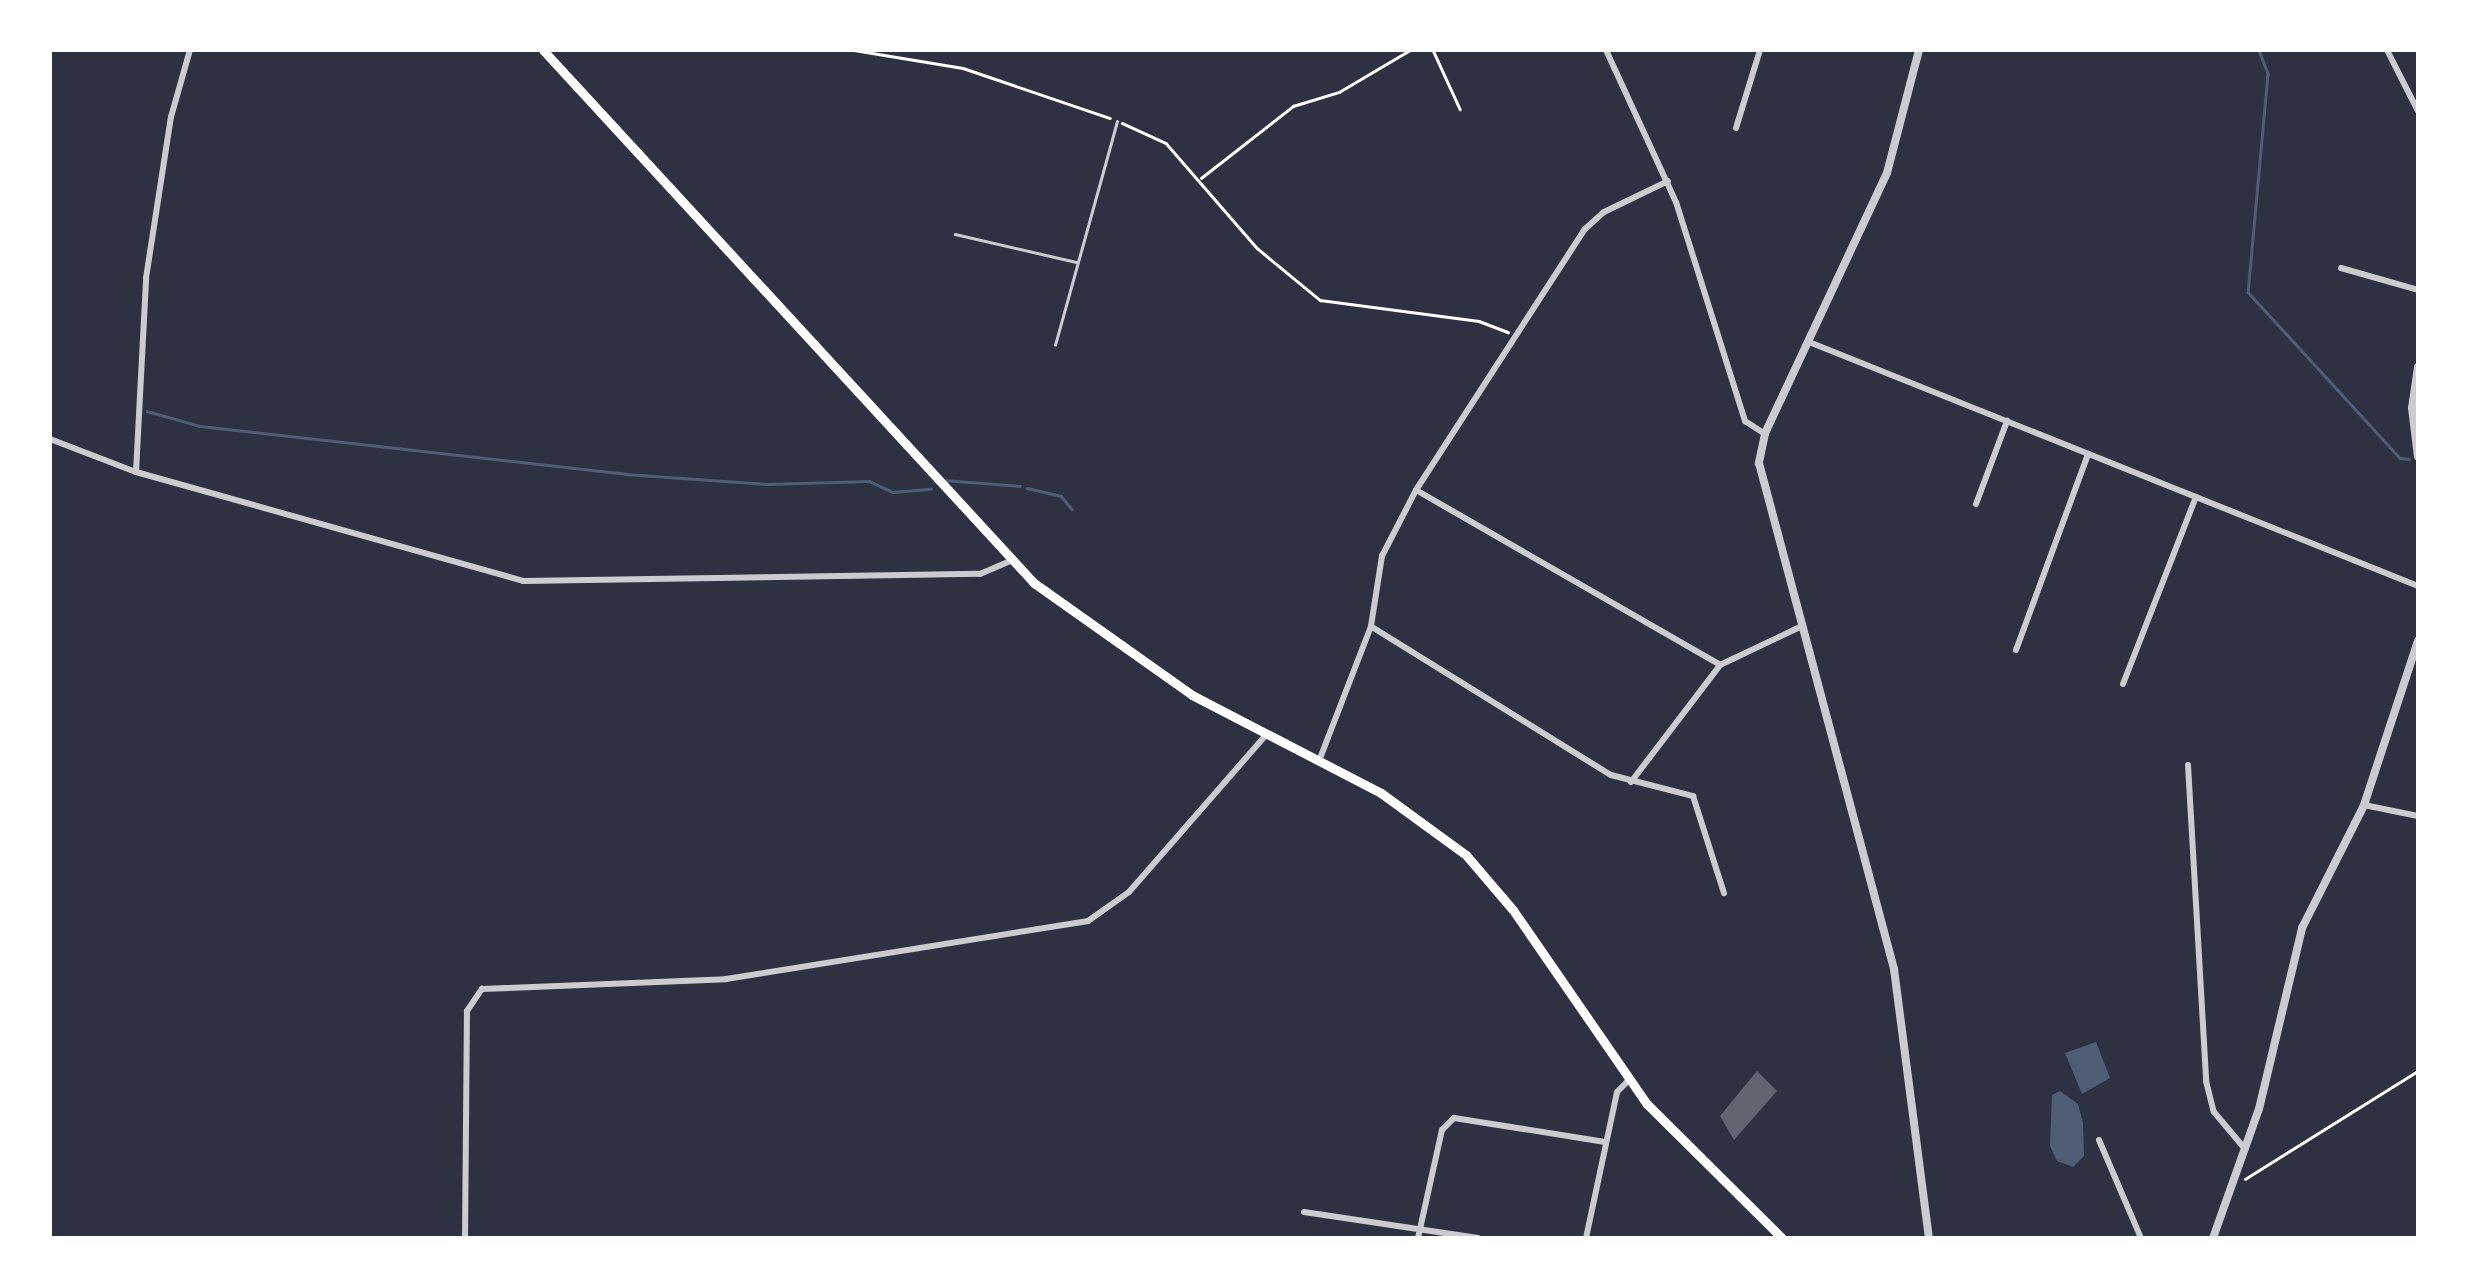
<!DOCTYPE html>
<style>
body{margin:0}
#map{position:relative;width:2468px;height:1288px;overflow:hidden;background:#2d3142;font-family:"IBM Plex Serif",serif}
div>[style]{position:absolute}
.water>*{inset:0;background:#4f5d75}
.stream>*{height:2.5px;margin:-1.25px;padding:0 1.25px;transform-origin:1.25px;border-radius:1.25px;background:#4f5d75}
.building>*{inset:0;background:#626471}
.path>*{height:2.5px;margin:-1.25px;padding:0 1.25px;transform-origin:1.25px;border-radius:1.25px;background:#fff}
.service>*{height:2.5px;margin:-1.25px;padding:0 1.25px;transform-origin:1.25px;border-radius:1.25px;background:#caccd0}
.minor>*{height:6px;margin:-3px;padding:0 3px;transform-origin:3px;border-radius:3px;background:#caccd0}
.tertiary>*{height:8px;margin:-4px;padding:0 4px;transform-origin:4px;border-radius:4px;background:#caccd0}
.primary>*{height:9px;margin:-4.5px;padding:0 4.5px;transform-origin:4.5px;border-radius:4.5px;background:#fff}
span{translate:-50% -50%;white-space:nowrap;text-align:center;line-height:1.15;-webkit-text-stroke:10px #fff;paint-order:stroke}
.frame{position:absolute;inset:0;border:52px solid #fff;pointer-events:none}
</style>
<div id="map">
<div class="water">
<div style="clip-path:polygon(2096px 1042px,2110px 1078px,2082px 1094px,2065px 1053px)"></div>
<div style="clip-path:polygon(2060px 1091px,2078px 1104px,2083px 1123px,2084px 1156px,2073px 1167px,2057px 1161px,2050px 1146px,2052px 1095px)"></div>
</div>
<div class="stream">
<div style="left:2259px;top:50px;width:26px;rotate:69deg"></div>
<div style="left:2268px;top:74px;width:219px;rotate:95.2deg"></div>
<div style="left:2248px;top:292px;width:225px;rotate:47.5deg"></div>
<div style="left:2400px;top:458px;width:9px;rotate:6deg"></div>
<div style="left:147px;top:411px;width:55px;rotate:15.8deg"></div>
<div style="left:200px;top:426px;width:428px;rotate:6.4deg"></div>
<div style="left:625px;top:474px;width:142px;rotate:4deg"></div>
<div style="left:767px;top:484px;width:102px;rotate:-1.7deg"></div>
<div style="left:869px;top:481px;width:26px;rotate:25deg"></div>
<div style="left:893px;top:492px;width:38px;rotate:-5deg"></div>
<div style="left:944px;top:480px;width:76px;rotate:4.5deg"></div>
<div style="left:1027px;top:488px;width:35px;rotate:13deg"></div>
<div style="left:1061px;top:496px;width:17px;rotate:50deg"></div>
</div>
<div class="building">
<div style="clip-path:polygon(1757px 1071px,1777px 1091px,1734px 1140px,1720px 1116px)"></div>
</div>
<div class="path">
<div style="left:854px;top:50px;width:110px;rotate:9.4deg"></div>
<div style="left:963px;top:68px;width:155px;rotate:18.8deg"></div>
<div style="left:1433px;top:50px;width:65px;rotate:65.4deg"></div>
<div style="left:1122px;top:123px;width:48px;rotate:24.4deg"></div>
<div style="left:1166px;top:143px;width:139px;rotate:49.1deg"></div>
<div style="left:1257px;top:248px;width:82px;rotate:39.5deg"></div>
<div style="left:1320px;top:300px;width:160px;rotate:7.5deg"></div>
<div style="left:1479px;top:321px;width:31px;rotate:21deg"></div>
<div style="left:1201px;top:178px;width:117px;rotate:-38deg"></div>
<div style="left:1293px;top:106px;width:48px;rotate:-16.9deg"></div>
<div style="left:1339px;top:92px;width:82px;rotate:-30.6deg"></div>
<div style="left:2245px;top:1179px;width:204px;rotate:-32deg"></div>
</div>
<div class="service">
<div style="left:955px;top:234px;width:124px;rotate:13deg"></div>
<div style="left:1055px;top:345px;width:232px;rotate:-74.5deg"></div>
</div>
<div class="minor">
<div style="left:1606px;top:50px;width:167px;rotate:65.3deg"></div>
<div style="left:1676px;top:202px;width:230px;rotate:72.5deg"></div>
<div style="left:1745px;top:421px;width:24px;rotate:33deg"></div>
<div style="left:2387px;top:50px;width:68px;rotate:63.1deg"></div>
<div style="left:1736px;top:128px;width:82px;rotate:-72.9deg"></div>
<div style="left:2341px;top:268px;width:80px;rotate:15.9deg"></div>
<div style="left:1809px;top:342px;width:656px;rotate:21.83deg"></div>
<div style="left:50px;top:439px;width:92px;rotate:21deg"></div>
<div style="left:136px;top:472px;width:402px;rotate:15.7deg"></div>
<div style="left:523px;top:581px;width:457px;rotate:-0.9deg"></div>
<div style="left:980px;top:574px;width:33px;rotate:-23deg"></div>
<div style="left:136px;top:472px;width:194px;rotate:-87deg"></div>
<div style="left:146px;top:278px;width:163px;rotate:-81.2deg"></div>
<div style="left:171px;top:117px;width:70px;rotate:-74.2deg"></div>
<div style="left:1416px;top:490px;width:351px;rotate:29.9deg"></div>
<div style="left:1976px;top:504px;width:89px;rotate:-69.5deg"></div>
<div style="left:1372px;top:627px;width:281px;rotate:31.8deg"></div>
<div style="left:1611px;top:775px;width:85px;rotate:14.4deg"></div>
<div style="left:1693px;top:796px;width:102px;rotate:72.3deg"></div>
<div style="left:2016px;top:650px;width:209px;rotate:-69.8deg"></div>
<div style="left:2123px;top:684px;width:201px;rotate:-68.7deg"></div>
<div style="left:1319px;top:761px;width:145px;rotate:-68.9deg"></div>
<div style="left:1371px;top:626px;width:71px;rotate:-81.1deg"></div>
<div style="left:1382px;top:556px;width:74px;rotate:-62.7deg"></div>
<div style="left:1416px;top:490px;width:311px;rotate:-57.1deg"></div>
<div style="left:1585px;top:229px;width:25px;rotate:-42deg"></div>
<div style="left:1604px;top:212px;width:71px;rotate:-25.8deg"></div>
<div style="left:2188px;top:765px;width:317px;rotate:86.7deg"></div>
<div style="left:2206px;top:1081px;width:32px;rotate:76deg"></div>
<div style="left:2214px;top:1112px;width:48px;rotate:50deg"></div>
<div style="left:1631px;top:782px;width:147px;rotate:-52.7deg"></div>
<div style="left:1720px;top:665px;width:89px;rotate:-25.4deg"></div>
<div style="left:2364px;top:805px;width:55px;rotate:11.5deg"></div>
<div style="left:2099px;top:1140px;width:107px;rotate:66.8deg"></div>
<div style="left:1304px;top:1212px;width:176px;rotate:8.5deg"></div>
<div style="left:465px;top:1238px;width:227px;rotate:-89.5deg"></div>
<div style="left:467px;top:1011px;width:27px;rotate:-56deg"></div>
<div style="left:482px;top:989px;width:244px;rotate:-2.3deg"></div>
<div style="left:726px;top:979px;width:367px;rotate:-9.1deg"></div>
<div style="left:1088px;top:921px;width:50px;rotate:-35.3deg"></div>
<div style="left:1129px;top:892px;width:207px;rotate:-48.9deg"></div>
<div style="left:1418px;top:1238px;width:111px;rotate:-77.5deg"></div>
<div style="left:1442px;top:1130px;width:17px;rotate:-45deg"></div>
<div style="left:1454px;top:1118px;width:153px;rotate:9deg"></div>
<div style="left:1586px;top:1238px;width:149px;rotate:-78deg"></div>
<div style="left:1617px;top:1092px;width:16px;rotate:-45deg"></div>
</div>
<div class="tertiary">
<div style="left:1919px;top:50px;width:127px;rotate:104.6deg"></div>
<div style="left:1887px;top:173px;width:288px;rotate:115.1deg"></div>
<div style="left:1765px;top:434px;width:30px;rotate:102deg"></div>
<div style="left:1759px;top:463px;width:524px;rotate:75.06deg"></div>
<div style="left:1894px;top:969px;width:271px;rotate:82.6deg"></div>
<div style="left:2418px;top:367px;width:41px;rotate:98.3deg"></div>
<div style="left:2412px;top:408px;width:49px;rotate:83deg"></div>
<div style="left:2213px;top:1238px;width:137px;rotate:-70.4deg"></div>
<div style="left:2259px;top:1109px;width:186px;rotate:-76.6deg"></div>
<div style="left:2302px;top:928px;width:138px;rotate:-63.2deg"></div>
<div style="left:2364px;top:805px;width:173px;rotate:-71.8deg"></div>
</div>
<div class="primary">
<div style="left:543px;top:50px;width:725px;rotate:47.35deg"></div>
<div style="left:1034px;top:583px;width:194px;rotate:35.3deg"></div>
<div style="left:1192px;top:695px;width:213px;rotate:27.4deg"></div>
<div style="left:1381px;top:793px;width:105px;rotate:36.1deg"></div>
<div style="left:1466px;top:855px;width:72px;rotate:49.5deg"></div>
<div style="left:1513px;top:910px;width:236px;rotate:55.4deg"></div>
<div style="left:1647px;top:1104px;width:190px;rotate:44.8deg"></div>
</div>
<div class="frame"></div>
</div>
